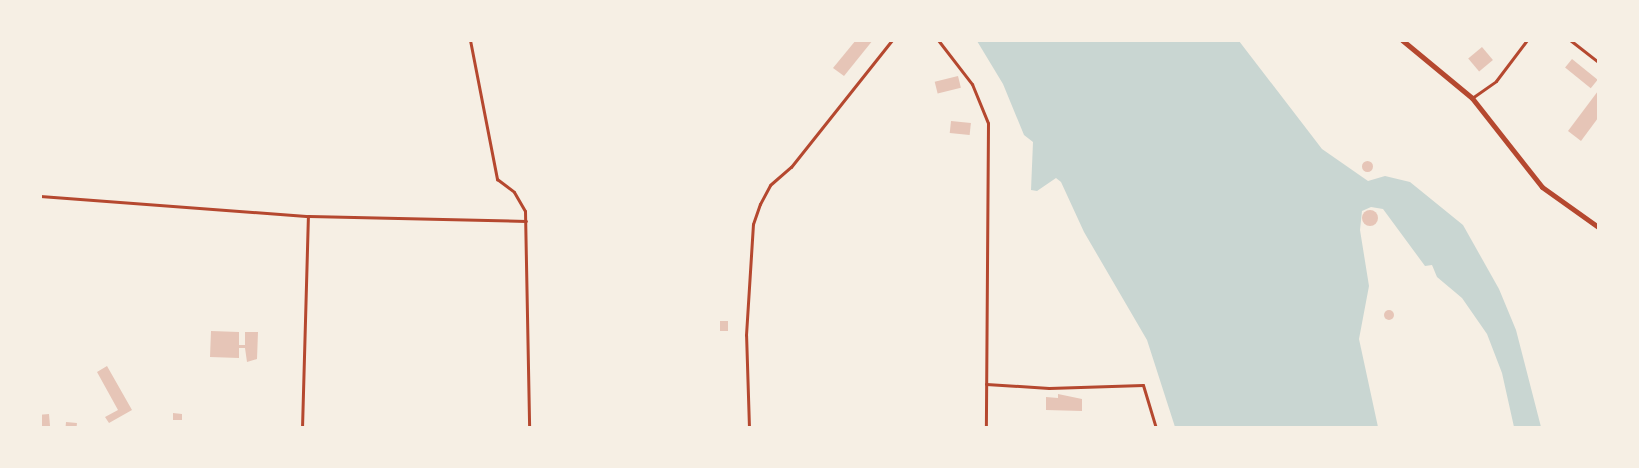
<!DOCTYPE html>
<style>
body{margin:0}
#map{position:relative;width:1639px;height:468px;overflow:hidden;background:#f6efe4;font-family:"PT Serif",serif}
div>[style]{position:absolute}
.water>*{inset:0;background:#c9d6d2}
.building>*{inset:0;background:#e6c5b7;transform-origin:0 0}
.round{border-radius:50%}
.minor>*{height:3px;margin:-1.5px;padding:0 1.5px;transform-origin:1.5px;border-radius:1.5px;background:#b5482f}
.primary>*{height:5px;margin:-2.5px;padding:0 2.5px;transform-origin:2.5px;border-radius:2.5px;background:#b5482f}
span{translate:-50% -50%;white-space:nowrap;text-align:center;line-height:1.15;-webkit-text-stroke:6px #f6efe4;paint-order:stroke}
.frame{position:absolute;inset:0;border:42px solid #f6efe4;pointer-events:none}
</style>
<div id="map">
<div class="water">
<div style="clip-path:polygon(977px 41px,1239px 41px,1322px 149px,1368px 181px,1385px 176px,1410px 182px,1463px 225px,1499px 289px,1516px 330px,1541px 427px,1514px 427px,1502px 373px,1487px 334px,1462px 298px,1437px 277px,1432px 265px,1425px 266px,1383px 209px,1371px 207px,1362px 211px,1360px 230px,1369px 286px,1359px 339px,1378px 427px,1175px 427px,1147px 340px,1084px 232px,1061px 182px,1056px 178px,1037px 191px,1031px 190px,1033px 142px,1024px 135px,1003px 84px)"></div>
</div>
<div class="building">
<div style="clip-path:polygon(856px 40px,873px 40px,844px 76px,833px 68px)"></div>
<div style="left:1482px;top:47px;width:17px;height:18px;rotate:50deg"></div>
<div style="left:1572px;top:59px;width:33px;height:11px;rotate:39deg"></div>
<div style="left:958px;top:76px;width:12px;height:24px;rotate:76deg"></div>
<div style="clip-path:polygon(1598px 91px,1598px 118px,1581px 141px,1568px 131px)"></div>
<div style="left:951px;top:121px;width:20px;height:12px;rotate:6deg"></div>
<div class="round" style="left:1361.5px;top:160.5px;width:11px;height:11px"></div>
<div class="round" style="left:1362px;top:210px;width:16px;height:16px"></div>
<div class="round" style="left:1384px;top:310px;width:10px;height:10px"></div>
<div style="left:720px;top:321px;width:8px;height:10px"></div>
<div style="clip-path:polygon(211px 331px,239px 332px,239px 345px,245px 345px,245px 332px,258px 332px,257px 359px,247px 362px,245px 348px,239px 348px,239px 358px,210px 357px)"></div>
<div style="clip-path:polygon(107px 366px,132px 410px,109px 423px,105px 417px,118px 410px,97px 372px)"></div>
<div style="clip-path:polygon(1058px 394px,1082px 399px,1082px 411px,1046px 410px,1046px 397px,1058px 398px)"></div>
<div style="clip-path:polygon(173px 413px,182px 414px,182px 420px,173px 420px)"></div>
<div style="left:49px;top:414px;width:12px;height:9px;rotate:85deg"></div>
<div style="left:66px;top:422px;width:11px;height:5px;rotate:5deg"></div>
</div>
<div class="minor">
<div style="left:470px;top:40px;width:142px;rotate:79deg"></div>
<div style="left:497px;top:179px;width:21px;rotate:37deg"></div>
<div style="left:514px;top:192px;width:22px;rotate:60deg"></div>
<div style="left:525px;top:211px;width:217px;rotate:88.9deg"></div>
<div style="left:938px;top:40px;width:56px;rotate:52.3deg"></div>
<div style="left:972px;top:84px;width:42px;rotate:67.7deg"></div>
<div style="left:988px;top:123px;width:305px;rotate:90.4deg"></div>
<div style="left:1570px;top:40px;width:36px;rotate:38deg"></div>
<div style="left:1472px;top:98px;width:29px;rotate:-35deg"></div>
<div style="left:1496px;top:81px;width:51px;rotate:-52.9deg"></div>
<div style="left:40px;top:196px;width:270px;rotate:4.3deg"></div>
<div style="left:309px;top:216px;width:217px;rotate:1.3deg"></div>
<div style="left:986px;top:384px;width:63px;rotate:3.6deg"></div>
<div style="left:1049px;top:388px;width:94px;rotate:-1.8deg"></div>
<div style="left:1143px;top:385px;width:45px;rotate:73.2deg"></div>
<div style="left:302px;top:428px;width:212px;rotate:-88.4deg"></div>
<div style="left:749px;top:428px;width:93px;rotate:-91.8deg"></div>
<div style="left:746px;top:335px;width:111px;rotate:-86.4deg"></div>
<div style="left:753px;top:224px;width:21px;rotate:-71deg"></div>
<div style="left:760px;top:204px;width:21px;rotate:-62deg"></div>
<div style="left:770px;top:185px;width:28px;rotate:-41deg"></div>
<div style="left:791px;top:167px;width:162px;rotate:-51.5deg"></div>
</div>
<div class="primary">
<div style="left:1402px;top:40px;width:91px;rotate:39.6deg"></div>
<div style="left:1472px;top:98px;width:113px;rotate:51.8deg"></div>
<div style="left:1542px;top:187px;width:69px;rotate:35.5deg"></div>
</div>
<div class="frame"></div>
</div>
